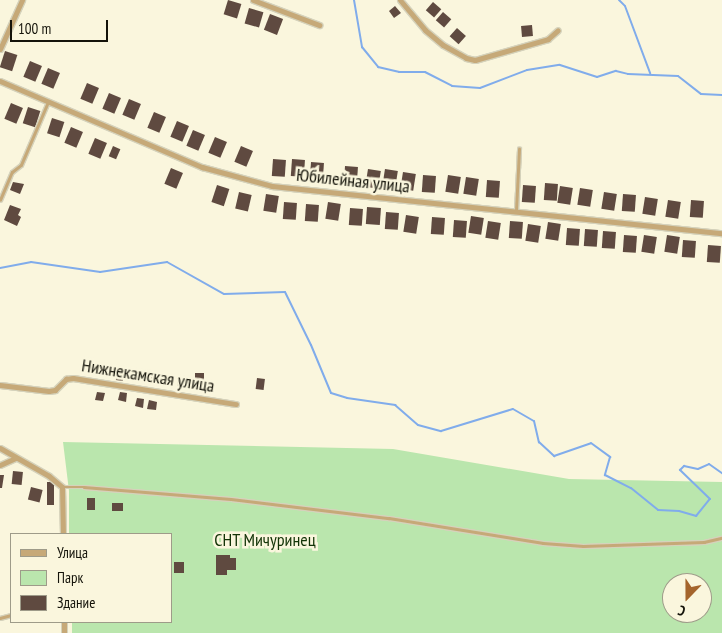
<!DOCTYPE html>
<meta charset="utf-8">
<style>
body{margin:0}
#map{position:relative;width:722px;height:633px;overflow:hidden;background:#faf6dd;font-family:"PT Sans Narrow",sans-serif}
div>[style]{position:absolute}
.green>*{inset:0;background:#bae6ad}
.stream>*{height:2px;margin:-1px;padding:0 1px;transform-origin:1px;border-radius:1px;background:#80aceb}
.building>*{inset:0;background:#5f4a40;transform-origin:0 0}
.roads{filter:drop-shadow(1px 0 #d5d2bb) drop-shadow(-1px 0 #d5d2bb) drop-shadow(0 1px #d5d2bb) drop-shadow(0 -1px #d5d2bb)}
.service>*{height:2.5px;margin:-1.25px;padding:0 1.25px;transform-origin:1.25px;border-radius:1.25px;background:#c6a978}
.minor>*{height:5px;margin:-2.5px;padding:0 2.5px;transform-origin:2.5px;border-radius:2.5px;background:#c6a978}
span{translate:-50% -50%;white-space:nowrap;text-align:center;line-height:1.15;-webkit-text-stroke:5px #faf6dd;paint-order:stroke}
.street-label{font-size:18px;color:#14130a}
.park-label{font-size:18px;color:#133407}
.legend{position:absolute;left:10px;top:533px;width:162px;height:90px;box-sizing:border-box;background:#faf6dd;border:1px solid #9e9b89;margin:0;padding:6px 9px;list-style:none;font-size:15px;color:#14130a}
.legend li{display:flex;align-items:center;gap:10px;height:25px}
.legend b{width:25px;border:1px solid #9e9b89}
.north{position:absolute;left:662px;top:573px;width:50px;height:50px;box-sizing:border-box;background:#faf6dd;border:1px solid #9e9b89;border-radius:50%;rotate:202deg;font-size:14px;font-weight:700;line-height:20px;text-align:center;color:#14130a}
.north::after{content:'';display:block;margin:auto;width:18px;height:22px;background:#a4652c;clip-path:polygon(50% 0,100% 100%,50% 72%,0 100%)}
.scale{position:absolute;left:10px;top:20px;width:98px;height:22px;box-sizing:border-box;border:2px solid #14130a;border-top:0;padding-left:6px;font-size:15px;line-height:18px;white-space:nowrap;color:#14130a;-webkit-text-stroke:4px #faf6dd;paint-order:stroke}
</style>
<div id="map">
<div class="green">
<div style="clip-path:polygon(evenodd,63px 442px,393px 449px,569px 479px,722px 482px,722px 633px,72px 633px,72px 622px,171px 622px,171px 534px,69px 534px,69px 491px,63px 442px,672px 583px,702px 583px,702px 613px,672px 613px,672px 583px)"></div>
</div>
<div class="stream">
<div style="left:354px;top:0;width:48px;rotate:80.3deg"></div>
<div style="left:362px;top:47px;width:26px;rotate:51deg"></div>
<div style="left:378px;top:67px;width:22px;rotate:13deg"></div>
<div style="left:399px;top:72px;width:26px"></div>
<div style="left:425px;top:72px;width:30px;rotate:27deg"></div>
<div style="left:452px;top:86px;width:28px;rotate:4deg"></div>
<div style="left:480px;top:88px;width:50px;rotate:-21deg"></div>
<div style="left:527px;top:70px;width:33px;rotate:-9deg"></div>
<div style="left:560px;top:65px;width:39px;rotate:18deg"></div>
<div style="left:597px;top:77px;width:20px;rotate:-18deg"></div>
<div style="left:616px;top:71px;width:12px;rotate:14deg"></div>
<div style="left:628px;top:74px;width:50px;rotate:2.3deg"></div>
<div style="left:678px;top:76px;width:29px;rotate:38deg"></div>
<div style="left:701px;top:94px;width:21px;rotate:3deg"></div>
<div style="left:619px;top:0;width:8px;rotate:45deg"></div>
<div style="left:625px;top:6px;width:72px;rotate:69.5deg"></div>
<div style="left:0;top:268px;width:32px;rotate:-11deg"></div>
<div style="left:31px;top:262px;width:70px;rotate:8.2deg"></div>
<div style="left:100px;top:272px;width:68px;rotate:-8.5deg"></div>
<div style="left:167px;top:262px;width:65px;rotate:29.3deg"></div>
<div style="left:224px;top:294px;width:61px;rotate:-1.9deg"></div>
<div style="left:285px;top:292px;width:59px;rotate:63.9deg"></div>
<div style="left:311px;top:345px;width:52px;rotate:67.4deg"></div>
<div style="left:331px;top:393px;width:17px;rotate:17deg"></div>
<div style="left:347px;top:398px;width:49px;rotate:8.3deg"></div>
<div style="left:395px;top:405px;width:30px;rotate:41deg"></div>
<div style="left:418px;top:425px;width:24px;rotate:15deg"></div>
<div style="left:441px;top:431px;width:75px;rotate:-17deg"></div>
<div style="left:513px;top:409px;width:24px;rotate:30deg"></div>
<div style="left:534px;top:421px;width:22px;rotate:77deg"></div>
<div style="left:539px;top:442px;width:21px;rotate:43deg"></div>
<div style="left:554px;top:456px;width:39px;rotate:-19deg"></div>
<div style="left:591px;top:443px;width:24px;rotate:36deg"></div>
<div style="left:610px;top:457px;width:19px;rotate:106deg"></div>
<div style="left:605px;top:475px;width:29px;rotate:27deg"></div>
<div style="left:631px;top:488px;width:35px;rotate:39deg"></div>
<div style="left:658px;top:510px;width:21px;rotate:3deg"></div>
<div style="left:679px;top:511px;width:18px;rotate:16deg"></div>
<div style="left:696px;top:516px;width:22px;rotate:-51deg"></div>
<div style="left:710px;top:499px;width:42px;rotate:-136deg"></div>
<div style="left:680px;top:470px;width:6px;rotate:-45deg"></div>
<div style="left:684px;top:466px;width:14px;rotate:12deg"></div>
<div style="left:698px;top:469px;width:12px;rotate:-24deg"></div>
<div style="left:709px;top:464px;width:16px;rotate:35deg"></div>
</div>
<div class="building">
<div style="left:228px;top:0;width:14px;height:15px;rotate:17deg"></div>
<div style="left:433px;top:2px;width:11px;height:11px;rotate:41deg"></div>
<div style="clip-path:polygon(395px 6px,401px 13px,394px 18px,389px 11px)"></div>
<div style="left:249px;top:8px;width:15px;height:16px;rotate:16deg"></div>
<div style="left:443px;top:12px;width:11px;height:11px;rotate:41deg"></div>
<div style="left:270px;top:14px;width:14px;height:17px;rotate:21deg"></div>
<div style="left:532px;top:25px;width:11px;height:11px;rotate:85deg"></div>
<div style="left:457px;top:28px;width:12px;height:11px;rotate:42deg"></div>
<div style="left:5px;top:51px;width:13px;height:17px;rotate:18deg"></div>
<div style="left:30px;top:61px;width:13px;height:17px;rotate:23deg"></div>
<div style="left:48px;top:68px;width:13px;height:17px;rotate:23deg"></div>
<div style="left:87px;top:83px;width:13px;height:17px;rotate:23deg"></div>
<div style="left:109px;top:93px;width:13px;height:17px;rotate:23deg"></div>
<div style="left:129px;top:99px;width:13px;height:17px;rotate:23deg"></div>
<div style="left:11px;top:103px;width:13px;height:17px;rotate:23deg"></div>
<div style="left:28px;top:107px;width:13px;height:17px;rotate:18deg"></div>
<div style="left:154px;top:112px;width:13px;height:17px;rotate:23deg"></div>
<div style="left:52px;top:118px;width:13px;height:16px;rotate:18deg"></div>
<div style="left:177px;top:121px;width:13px;height:17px;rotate:23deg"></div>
<div style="left:71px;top:127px;width:13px;height:17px;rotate:23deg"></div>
<div style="left:193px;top:130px;width:13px;height:17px;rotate:23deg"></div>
<div style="left:215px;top:137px;width:13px;height:17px;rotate:23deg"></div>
<div style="left:95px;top:138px;width:13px;height:17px;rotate:23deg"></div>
<div style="left:113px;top:146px;width:8px;height:11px;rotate:23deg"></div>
<div style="left:241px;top:146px;width:13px;height:17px;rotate:23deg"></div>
<div style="left:273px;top:159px;width:13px;height:17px;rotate:4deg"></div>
<div style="left:292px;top:159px;width:13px;height:17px;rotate:4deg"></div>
<div style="left:311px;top:162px;width:13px;height:17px;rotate:4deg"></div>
<div style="left:345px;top:166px;width:13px;height:17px;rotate:4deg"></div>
<div style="left:171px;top:168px;width:13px;height:17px;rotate:23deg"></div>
<div style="left:368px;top:169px;width:13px;height:18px;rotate:9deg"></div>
<div style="left:385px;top:169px;width:13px;height:17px;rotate:9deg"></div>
<div style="left:403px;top:172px;width:13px;height:17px;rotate:9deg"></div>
<div style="left:423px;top:175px;width:13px;height:17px;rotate:4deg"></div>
<div style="left:448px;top:175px;width:13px;height:17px;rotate:9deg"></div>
<div style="left:466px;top:177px;width:13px;height:17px;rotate:9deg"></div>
<div style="left:487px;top:180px;width:13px;height:17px;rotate:4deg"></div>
<div style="clip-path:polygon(13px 182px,24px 184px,20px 194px,10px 190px)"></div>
<div style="left:545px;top:183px;width:13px;height:17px;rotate:4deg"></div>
<div style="left:217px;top:185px;width:13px;height:18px;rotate:18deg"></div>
<div style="left:523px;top:185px;width:13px;height:17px;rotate:4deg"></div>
<div style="left:560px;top:186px;width:13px;height:17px;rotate:9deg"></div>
<div style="left:580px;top:188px;width:13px;height:17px;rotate:9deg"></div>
<div style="left:239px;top:192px;width:13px;height:17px;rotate:13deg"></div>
<div style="left:604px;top:192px;width:13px;height:17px;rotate:9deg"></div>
<div style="left:266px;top:194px;width:13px;height:17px;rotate:9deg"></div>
<div style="left:623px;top:194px;width:13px;height:17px;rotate:4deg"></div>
<div style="left:645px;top:197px;width:13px;height:17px;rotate:9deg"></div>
<div style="left:668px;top:200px;width:13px;height:17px;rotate:9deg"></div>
<div style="left:691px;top:200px;width:13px;height:17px;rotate:4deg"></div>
<div style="left:284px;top:202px;width:13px;height:17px;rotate:4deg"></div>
<div style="left:328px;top:202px;width:13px;height:17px;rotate:9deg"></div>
<div style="left:306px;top:204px;width:13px;height:17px;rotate:4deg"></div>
<div style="clip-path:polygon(10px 205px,21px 209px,18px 215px,21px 217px,17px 226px,4px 220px)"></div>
<div style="left:367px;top:207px;width:14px;height:17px;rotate:4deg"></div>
<div style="left:350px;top:208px;width:13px;height:17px;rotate:4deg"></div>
<div style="left:386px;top:212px;width:13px;height:17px;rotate:4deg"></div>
<div style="left:406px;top:215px;width:13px;height:17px;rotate:9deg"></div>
<div style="left:471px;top:216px;width:13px;height:17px;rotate:9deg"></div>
<div style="left:432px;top:217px;width:13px;height:17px;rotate:4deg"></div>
<div style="left:454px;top:220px;width:13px;height:17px;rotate:4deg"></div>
<div style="left:488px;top:221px;width:13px;height:17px;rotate:9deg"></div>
<div style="left:510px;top:221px;width:13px;height:17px;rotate:4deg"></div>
<div style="left:548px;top:222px;width:13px;height:17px;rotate:9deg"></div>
<div style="left:528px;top:224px;width:13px;height:17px;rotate:9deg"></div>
<div style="left:567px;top:228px;width:13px;height:17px;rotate:4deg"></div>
<div style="left:585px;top:229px;width:13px;height:17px;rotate:4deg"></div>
<div style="left:603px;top:231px;width:13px;height:17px;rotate:4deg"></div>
<div style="left:624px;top:235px;width:13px;height:17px;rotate:4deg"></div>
<div style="left:644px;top:235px;width:13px;height:17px;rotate:9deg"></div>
<div style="left:667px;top:235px;width:13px;height:17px;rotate:9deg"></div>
<div style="left:683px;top:240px;width:13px;height:17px;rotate:4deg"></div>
<div style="left:708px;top:245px;width:13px;height:17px;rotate:4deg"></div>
<div style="left:117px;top:372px;width:7px;height:8px;rotate:8deg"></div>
<div style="left:195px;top:373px;width:9px;height:13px"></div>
<div style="clip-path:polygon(152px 374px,159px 375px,158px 384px,150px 382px)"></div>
<div style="left:178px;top:378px;width:8px;height:8px;rotate:7deg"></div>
<div style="left:257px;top:378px;width:8px;height:11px;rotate:7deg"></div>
<div style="clip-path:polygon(97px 392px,105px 393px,103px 401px,95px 400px)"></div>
<div style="clip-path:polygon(120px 392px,127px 393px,126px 402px,118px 400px)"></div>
<div style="clip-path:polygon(137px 398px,144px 399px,143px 408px,135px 406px)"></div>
<div style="clip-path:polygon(149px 400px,157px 402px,156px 410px,147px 409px)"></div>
<div style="left:13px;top:471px;width:10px;height:13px;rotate:6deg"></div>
<div style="clip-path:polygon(0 475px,4px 475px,2px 488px,0 488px)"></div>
<div style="left:47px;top:482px;width:7px;height:23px"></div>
<div style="left:31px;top:487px;width:12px;height:13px;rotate:14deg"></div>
<div style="left:87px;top:498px;width:8px;height:12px"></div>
<div style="left:112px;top:503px;width:11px;height:8px"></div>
<div style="clip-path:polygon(216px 555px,230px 555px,230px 558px,236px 558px,236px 570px,227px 570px,227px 575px,216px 575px)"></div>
<div style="left:174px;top:562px;width:10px;height:11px"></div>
</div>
<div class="roads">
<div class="service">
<div style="left:0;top:200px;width:30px;rotate:-67deg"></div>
<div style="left:12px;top:172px;width:11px;rotate:-38deg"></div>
<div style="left:21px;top:165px;width:69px;rotate:-66.8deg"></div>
<div style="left:516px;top:211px;width:62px;rotate:-87.2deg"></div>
<div style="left:62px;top:487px;width:22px"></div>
<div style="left:84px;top:487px;width:147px;rotate:4.7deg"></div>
<div style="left:231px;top:499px;width:159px;rotate:6.9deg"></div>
<div style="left:389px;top:518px;width:156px;rotate:9.2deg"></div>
<div style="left:543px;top:543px;width:40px;rotate:4.3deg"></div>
<div style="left:583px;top:546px;width:121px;rotate:-1.9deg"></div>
<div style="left:704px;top:542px;width:18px;rotate:-13deg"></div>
<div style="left:0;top:618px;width:11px;rotate:-15deg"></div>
</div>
<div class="minor">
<div style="left:253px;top:0;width:71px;rotate:20.7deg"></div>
<div style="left:400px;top:0;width:39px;rotate:50deg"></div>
<div style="left:425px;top:30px;width:23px;rotate:40deg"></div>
<div style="left:443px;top:45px;width:26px;rotate:29deg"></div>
<div style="left:466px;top:58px;width:9px;rotate:13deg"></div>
<div style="left:475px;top:60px;width:76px;rotate:-16deg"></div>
<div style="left:548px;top:39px;width:13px;rotate:-42deg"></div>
<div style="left:0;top:49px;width:54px;rotate:-65.8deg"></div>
<div style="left:0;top:81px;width:220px;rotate:23.1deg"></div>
<div style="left:202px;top:167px;width:73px;rotate:15.2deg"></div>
<div style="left:272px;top:186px;width:452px;rotate:6deg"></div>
<div style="left:0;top:385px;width:49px;rotate:7deg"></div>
<div style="left:49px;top:391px;width:6px;rotate:-9deg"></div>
<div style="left:55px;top:390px;width:16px;rotate:-45deg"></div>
<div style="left:66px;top:379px;width:7px;rotate:-8deg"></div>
<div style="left:73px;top:378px;width:165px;rotate:9.1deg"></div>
<div style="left:0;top:448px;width:56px;rotate:29.7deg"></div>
<div style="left:49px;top:476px;width:17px;rotate:40deg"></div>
<div style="left:62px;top:487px;width:47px;rotate:88.8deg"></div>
<div style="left:0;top:465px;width:17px;rotate:-24deg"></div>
<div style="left:64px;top:633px;width:11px;rotate:-90deg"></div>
</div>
</div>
<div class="street-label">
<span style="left:353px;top:181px;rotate:6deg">Юбилейная улица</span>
<span style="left:148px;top:376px;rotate:9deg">Нижнекамская улица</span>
</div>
<div class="park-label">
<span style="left:265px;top:540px">СНТ Мичуринец</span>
</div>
<ul class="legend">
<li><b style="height:6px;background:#c6a978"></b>Улица</li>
<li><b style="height:14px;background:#bae6ad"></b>Парк</li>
<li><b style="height:14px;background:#5f4a40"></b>Здание</li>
</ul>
<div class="north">С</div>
<div class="scale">100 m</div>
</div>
